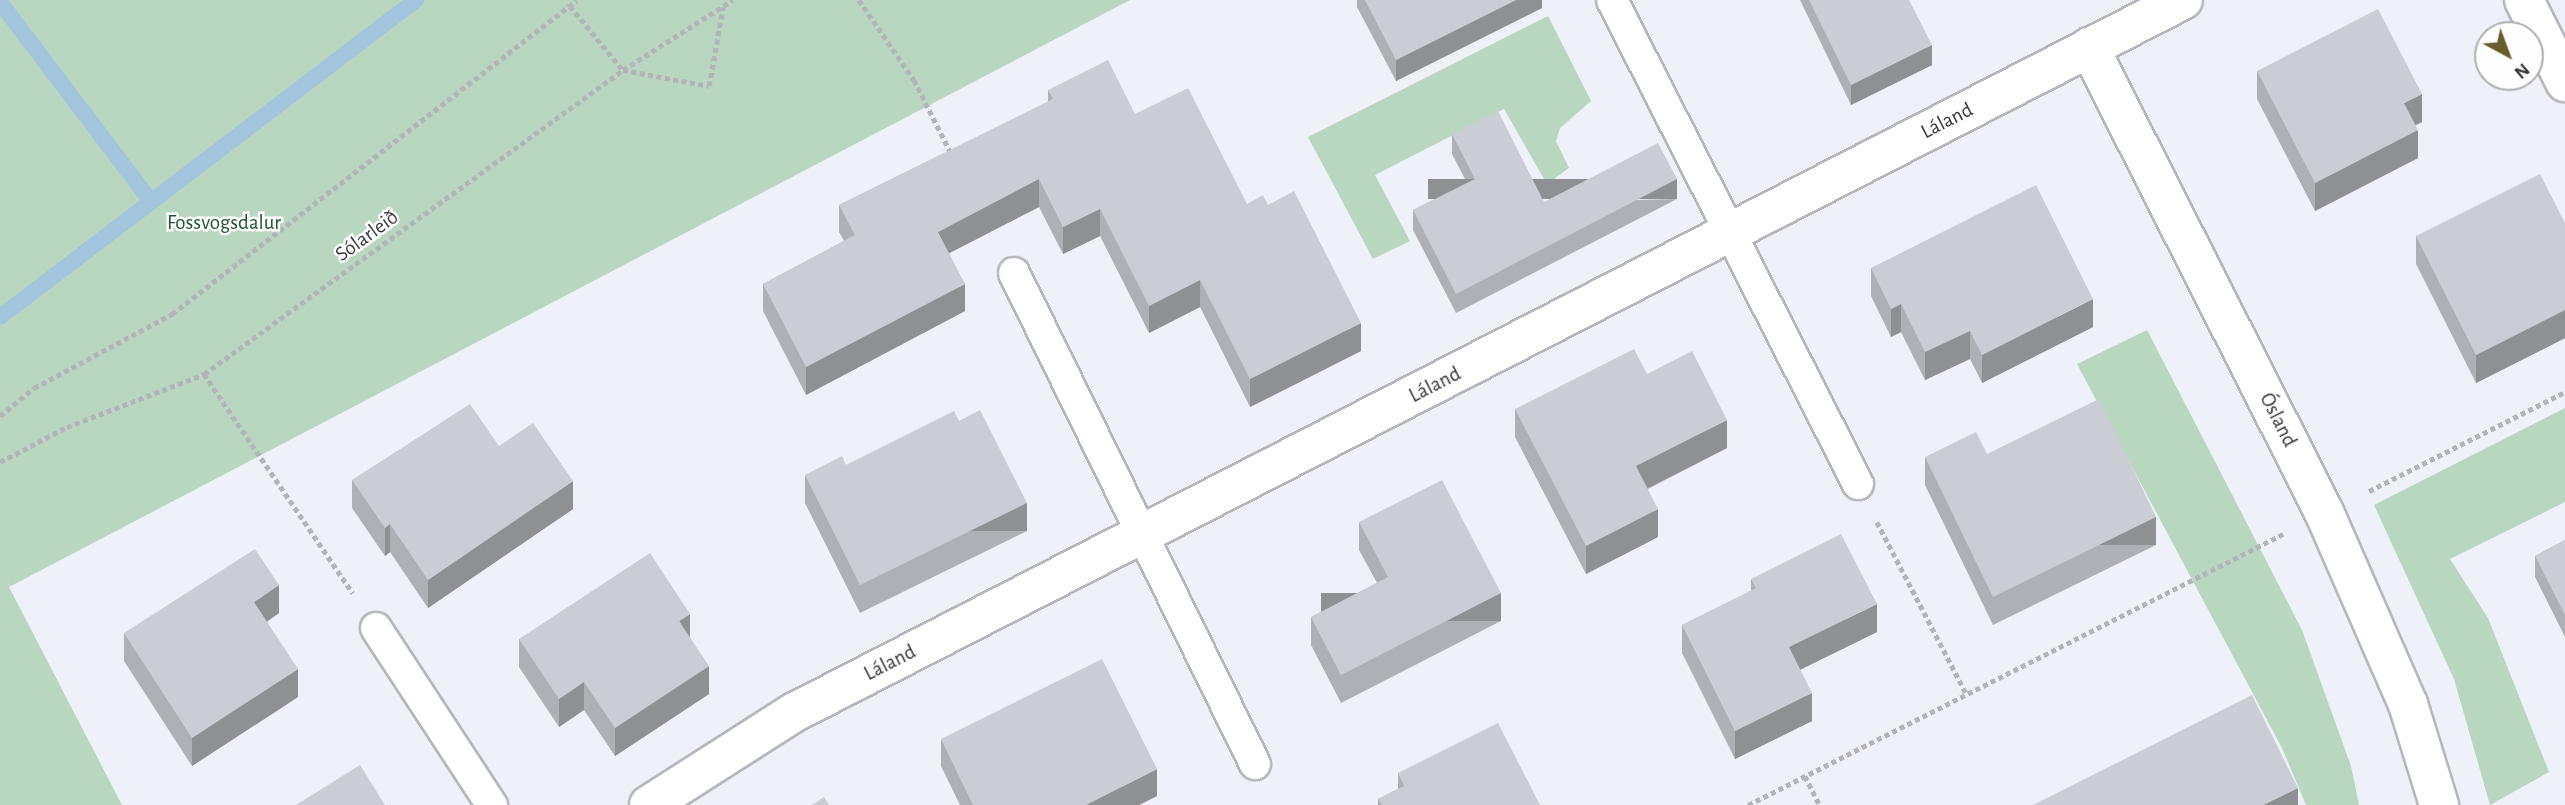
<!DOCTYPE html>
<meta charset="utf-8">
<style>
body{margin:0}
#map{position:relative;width:2565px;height:805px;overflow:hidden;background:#eef1f8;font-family:"Alegreya Sans",sans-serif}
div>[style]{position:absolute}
.green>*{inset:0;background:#b9d6c0}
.stream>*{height:16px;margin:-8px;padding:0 8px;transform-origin:8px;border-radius:8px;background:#a2c4dc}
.path>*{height:4.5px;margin-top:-2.25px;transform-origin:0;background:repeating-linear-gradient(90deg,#b2b4ba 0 5px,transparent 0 8.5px)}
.roads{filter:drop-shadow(2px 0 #b5b7bd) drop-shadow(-2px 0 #b5b7bd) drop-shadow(0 2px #b5b7bd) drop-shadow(0 -2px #b5b7bd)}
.lane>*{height:30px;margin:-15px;padding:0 15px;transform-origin:15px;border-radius:15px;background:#fff}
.street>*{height:38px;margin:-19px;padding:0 19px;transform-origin:19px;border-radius:19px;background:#fff}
.wall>*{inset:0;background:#afb0b6}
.shaded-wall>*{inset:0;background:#8e9094;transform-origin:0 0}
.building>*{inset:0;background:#cbcdd4}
span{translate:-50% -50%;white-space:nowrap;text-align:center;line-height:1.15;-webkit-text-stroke:5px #fefefe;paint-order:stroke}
.street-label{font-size:21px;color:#38383b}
.park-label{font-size:21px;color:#215432}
.north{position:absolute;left:2474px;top:21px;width:70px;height:70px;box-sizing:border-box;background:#fefefe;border:2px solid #afafb0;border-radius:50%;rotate:139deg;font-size:19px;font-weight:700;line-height:28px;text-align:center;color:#38383b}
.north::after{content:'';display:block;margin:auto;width:24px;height:32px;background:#695e2b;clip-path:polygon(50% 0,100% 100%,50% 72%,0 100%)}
</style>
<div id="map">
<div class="green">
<div style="clip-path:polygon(0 0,1130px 0,9px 587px,122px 805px,0 805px)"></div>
<div style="clip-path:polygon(1548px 16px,1591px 101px,1560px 128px,1556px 141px,1569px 168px,1547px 184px,1504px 109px,1375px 175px,1410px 241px,1373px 259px,1308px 137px)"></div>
<div style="clip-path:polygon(2147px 330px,2302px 630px,2351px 766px,2359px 805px,2306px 805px,2282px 748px,2077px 364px)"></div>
<div style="clip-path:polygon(2565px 408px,2565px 502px,2450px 559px,2488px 618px,2549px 772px,2490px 805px,2454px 679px,2374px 505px)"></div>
</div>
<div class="stream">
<div style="left:0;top:2px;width:251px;rotate:52.9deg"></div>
<div style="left:0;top:317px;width:523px;rotate:-37.31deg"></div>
</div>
<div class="path">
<div style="left:859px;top:0;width:97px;rotate:55.5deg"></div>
<div style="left:914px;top:80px;width:84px;rotate:63.1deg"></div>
<div style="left:570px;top:6px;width:83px;rotate:50.4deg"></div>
<div style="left:623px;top:70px;width:87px;rotate:10.5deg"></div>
<div style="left:709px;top:86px;width:80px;rotate:-80deg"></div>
<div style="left:204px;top:374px;width:265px;rotate:55.8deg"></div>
<div style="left:0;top:416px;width:44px;rotate:-39.5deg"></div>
<div style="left:34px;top:388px;width:157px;rotate:-28.2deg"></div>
<div style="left:172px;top:314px;width:512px;rotate:-37.79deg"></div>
<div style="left:0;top:462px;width:76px;rotate:-27.6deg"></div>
<div style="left:67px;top:427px;width:147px;rotate:-21.1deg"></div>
<div style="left:204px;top:374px;width:518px;rotate:-35.96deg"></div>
<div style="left:623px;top:70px;width:130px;rotate:-32.5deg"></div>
<div style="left:2369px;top:491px;width:220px;rotate:-26.8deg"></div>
<div style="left:1877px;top:522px;width:195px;rotate:62.5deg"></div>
<div style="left:1805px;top:776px;width:33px;rotate:63deg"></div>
<div style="left:1748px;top:805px;width:600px;rotate:-26.86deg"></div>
</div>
<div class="roads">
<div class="lane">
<div style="left:1612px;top:0;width:543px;rotate:63.06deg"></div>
<div style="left:1014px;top:273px;width:547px;rotate:63.86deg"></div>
<div style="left:376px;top:628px;width:212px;rotate:56.8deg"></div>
</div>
<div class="street">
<div style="left:2524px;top:0;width:92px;rotate:63.4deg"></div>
<div style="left:2089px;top:47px;width:521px;rotate:63.19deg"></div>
<div style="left:2324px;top:512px;width:210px;rotate:66.4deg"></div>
<div style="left:2408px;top:704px;width:106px;rotate:72.9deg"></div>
<div style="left:649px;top:805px;width:171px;rotate:-32.6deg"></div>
<div style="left:793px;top:713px;width:1562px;rotate:-27.16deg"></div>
</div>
</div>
<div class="wall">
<div style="clip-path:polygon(1357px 0,1542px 0,1542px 8px,1396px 81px,1357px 7px)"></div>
<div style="clip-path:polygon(1800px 0,1909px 0,1932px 65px,1851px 105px)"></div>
<div style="clip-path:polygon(2257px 71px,2422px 122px,2415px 125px,2418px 158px,2315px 211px,2257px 99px)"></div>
<div style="clip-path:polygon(1048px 90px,1135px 114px,1247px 204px,1268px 205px,1361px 351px,1250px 407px,1200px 307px,1149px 333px,1100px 236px,1063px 254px,1039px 207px,949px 253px,965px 311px,806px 395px,763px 311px,763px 284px,844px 241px,839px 232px,839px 205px,1048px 102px)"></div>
<div style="clip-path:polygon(1452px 134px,1544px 202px,1677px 199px,1456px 313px,1413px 230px,1413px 210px,1467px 183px,1452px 154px)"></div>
<div style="clip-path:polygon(2565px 223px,2565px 338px,2476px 383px,2416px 264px,2416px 236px)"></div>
<div style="clip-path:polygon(1871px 268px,2093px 327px,1982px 383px,1970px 359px,1925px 380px,1901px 332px,1891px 337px,1871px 296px)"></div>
<div style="clip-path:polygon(1647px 374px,1727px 448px,1648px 489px,1658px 537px,1586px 574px,1515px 437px,1515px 409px)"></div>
<div style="clip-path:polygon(959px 421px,1027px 531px,860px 613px,805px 503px,805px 475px,846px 465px)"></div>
<div style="clip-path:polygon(499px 446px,573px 509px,428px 608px,390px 552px,385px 556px,352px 508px,352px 480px)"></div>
<div style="clip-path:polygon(1987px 454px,2156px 545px,1993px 625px,1925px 485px,1925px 457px)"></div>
<div style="clip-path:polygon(1359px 522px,1501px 621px,1341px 703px,1311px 645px,1311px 617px,1377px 583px,1359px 550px)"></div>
<div style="clip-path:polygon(2565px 540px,2565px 637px,2535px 577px,2535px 556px)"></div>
<div style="clip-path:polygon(1751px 579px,1877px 632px,1800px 670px,1812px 721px,1735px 759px,1682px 653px,1682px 625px,1751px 591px)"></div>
<div style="clip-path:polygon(279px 613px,267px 622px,298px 697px,192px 766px,124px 661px,124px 633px)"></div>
<div style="clip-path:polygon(690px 638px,709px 694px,615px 756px,584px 710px,559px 727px,519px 667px,519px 639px)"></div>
<div style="clip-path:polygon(941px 739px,1157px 796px,1139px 805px,960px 805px,941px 766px)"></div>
<div style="clip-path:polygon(1398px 773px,1540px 805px,1378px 805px,1378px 799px,1398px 789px)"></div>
</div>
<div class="shaded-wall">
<div style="clip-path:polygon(1516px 0,1542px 0,1542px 8px,1396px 81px,1396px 60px)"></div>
<div style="clip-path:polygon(1932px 45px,1932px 65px,1851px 105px,1851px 85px)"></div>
<div style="clip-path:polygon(2422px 94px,2422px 122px,2404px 131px,2404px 103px)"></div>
<div style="clip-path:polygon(2418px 130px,2418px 158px,2315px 211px,2315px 183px)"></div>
<div style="clip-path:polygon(1039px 179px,1039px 207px,938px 259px,938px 232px)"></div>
<div style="left:1677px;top:179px;width:20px;height:249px;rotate:90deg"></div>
<div style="clip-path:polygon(1100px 209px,1100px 236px,1063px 254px,1063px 227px)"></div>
<div style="clip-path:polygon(1200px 280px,1200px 307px,1149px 333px,1149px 306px)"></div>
<div style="clip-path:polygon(965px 284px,965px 311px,806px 395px,806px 367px)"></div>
<div style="clip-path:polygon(2093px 299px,2093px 327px,1982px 383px,1982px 355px)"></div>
<div style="clip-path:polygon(1901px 304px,1901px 332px,1891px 337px,1891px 309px)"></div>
<div style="clip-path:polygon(2565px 310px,2565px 338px,2476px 383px,2476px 355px)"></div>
<div style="clip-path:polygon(1361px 323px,1361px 351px,1250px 407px,1250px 379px)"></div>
<div style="clip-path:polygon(1970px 331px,1970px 359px,1925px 380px,1925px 352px)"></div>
<div style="clip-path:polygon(1727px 420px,1727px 448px,1636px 494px,1636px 466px)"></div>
<div style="clip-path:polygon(573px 481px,573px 509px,428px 608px,428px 580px)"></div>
<div style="left:1027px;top:503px;width:28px;height:186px;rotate:90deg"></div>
<div style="clip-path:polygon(1658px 509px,1658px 537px,1586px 574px,1586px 546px)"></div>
<div style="left:2156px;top:517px;width:28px;height:182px;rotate:90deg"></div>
<div style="clip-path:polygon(390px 524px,390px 552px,385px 556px,385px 528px)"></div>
<div style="clip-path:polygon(279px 585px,279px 613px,254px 630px,254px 602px)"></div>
<div style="left:1501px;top:593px;width:28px;height:180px;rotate:90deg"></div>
<div style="clip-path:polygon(1877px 604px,1877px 632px,1789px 675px,1789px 647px)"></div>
<div style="clip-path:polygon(690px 614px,690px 642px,679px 621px)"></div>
<div style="clip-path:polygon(709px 666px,709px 694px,615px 756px,615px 728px)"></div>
<div style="clip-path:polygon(298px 669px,298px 697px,192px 766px,192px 738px)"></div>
<div style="clip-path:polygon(584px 682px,584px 710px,559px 727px,559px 699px)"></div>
<div style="clip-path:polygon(1812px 693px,1812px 721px,1735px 759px,1735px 731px)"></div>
<div style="clip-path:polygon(1157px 769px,1157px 796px,1139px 805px,1086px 805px)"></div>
<div style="clip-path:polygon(2298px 788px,2298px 805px,2263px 805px)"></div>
</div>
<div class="building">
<div style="clip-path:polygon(1365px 0,1516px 0,1396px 60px)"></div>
<div style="clip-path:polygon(1809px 0,1909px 0,1932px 45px,1851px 85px)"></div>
<div style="clip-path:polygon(2378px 9px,2422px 94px,2404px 103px,2418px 130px,2315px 183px,2257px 71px)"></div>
<div style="clip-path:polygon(1108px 60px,1135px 114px,1188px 88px,1247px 204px,1263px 195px,1268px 205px,1294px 191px,1361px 323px,1250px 379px,1200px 280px,1149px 306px,1100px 209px,1063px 227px,1039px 179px,938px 232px,965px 284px,806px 367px,763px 284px,855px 235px,839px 205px,1053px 99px,1048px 90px)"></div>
<div style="clip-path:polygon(1498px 111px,1544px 202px,1658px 143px,1677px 179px,1456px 294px,1413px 210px,1475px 179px,1452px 134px)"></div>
<div style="clip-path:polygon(2540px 174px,2565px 223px,2565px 310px,2476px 355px,2416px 236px)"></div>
<div style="clip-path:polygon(2036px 185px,2093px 299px,1982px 355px,1970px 331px,1925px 352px,1901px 304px,1891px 309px,1871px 268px)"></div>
<div style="clip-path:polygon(1634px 349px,1647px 374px,1692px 351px,1727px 420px,1636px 466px,1658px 509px,1586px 546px,1515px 409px)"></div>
<div style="clip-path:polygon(2099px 399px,2156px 517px,1993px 597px,1925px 457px,1976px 432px,1987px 454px)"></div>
<div style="clip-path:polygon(470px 404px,499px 446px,533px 423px,573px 481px,428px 580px,390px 524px,385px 528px,352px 480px)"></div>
<div style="clip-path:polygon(980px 410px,1027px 503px,860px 585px,805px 475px,842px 456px,846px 465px,954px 411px,959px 421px)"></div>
<div style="clip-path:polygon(1442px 480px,1501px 593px,1341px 675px,1311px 617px,1388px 577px,1359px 522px)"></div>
<div style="clip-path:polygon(1841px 534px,1877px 604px,1789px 647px,1812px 693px,1735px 731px,1682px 625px,1756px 588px,1751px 579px)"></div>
<div style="clip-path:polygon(2565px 540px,2565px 615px,2535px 556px)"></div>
<div style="clip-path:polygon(255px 549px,279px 585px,254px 602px,298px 669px,192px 738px,124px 633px)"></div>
<div style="clip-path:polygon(650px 553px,690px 614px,679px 621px,709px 666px,615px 728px,584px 682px,559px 699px,519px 639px)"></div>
<div style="clip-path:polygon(1102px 659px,1157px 769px,1086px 805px,973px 805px,941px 739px)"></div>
<div style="clip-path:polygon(2252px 695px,2298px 788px,2263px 805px,2033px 805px)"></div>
<div style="clip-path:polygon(1498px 723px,1540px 805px,1382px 805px,1378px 799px,1404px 786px,1398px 773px)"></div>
<div style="clip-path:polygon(360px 765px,385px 805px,296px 805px)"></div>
<div style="clip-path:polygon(824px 797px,829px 805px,812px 805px)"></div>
</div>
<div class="street-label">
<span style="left:1947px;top:121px;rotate:-27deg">Láland</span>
<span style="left:367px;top:236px;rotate:-36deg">Sólarleið</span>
<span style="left:1435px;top:385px;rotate:-27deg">Láland</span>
<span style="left:2278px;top:420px;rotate:63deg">Ósland</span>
<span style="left:890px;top:663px;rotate:-27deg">Láland</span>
</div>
<div class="park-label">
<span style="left:224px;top:223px">Fossvogsdalur</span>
</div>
<div class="north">N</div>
</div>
